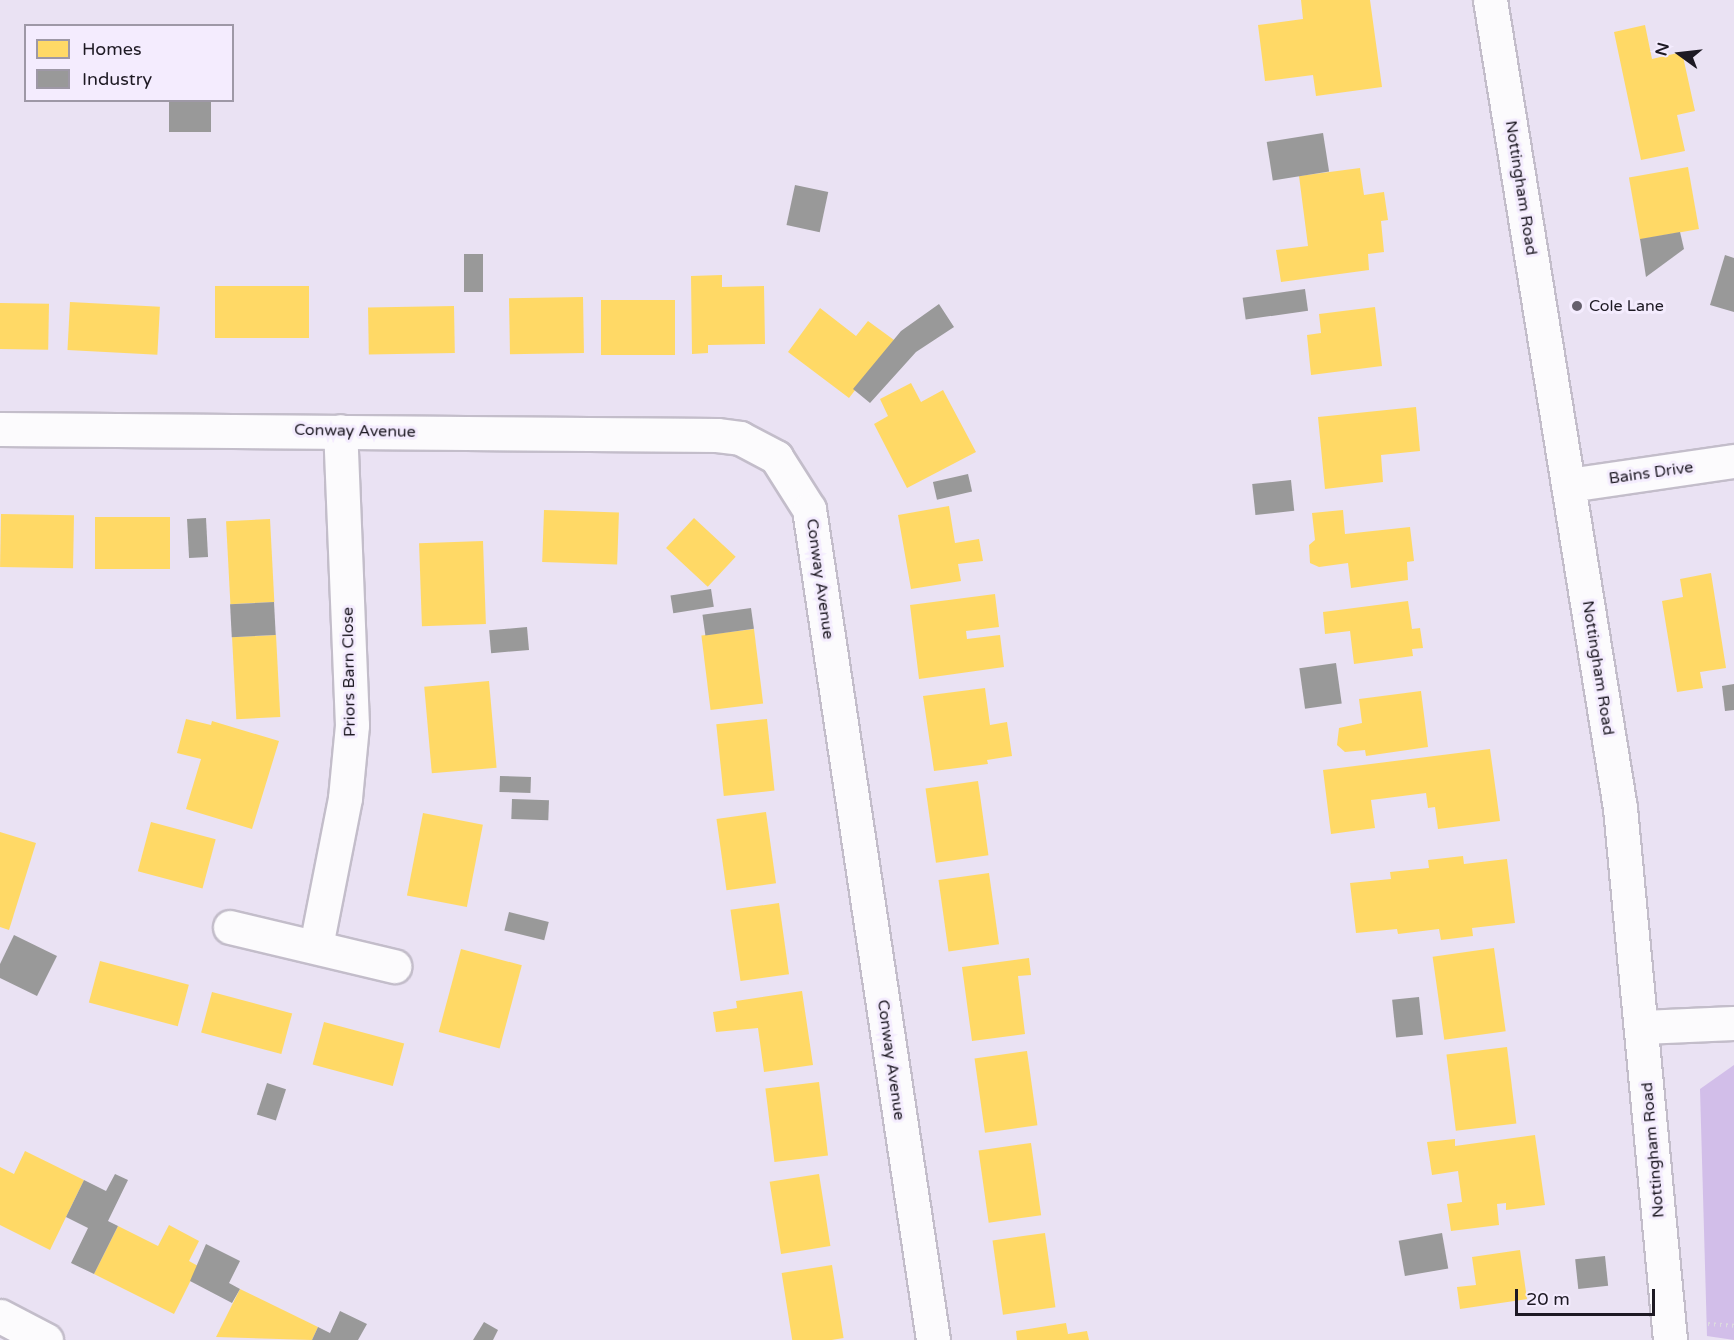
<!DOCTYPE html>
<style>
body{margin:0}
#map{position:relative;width:1734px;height:1340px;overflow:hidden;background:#eae2f3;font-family:"Varela Round",sans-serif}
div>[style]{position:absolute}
.green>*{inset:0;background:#d2bee9}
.homes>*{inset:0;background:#ffd966;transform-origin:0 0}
.industry>*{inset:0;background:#999;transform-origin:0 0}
.path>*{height:4px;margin-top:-2px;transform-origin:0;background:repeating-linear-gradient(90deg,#dcdadf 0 1.5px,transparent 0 6px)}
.roads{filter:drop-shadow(2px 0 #c3bdca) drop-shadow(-2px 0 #c3bdca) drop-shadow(0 2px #c3bdca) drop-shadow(0 -2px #c3bdca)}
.minor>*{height:33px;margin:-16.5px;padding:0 16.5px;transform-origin:16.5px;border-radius:16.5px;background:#fcfbfd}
.major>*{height:33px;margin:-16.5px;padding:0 16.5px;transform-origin:16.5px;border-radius:16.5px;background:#fcfbfd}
.dots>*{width:16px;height:16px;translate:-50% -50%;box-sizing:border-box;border:3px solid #f4ecfe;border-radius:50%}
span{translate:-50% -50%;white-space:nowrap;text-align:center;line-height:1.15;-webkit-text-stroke:6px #f4ecfe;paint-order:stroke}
.street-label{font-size:16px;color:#1d1923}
.poi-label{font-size:16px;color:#1d1923}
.left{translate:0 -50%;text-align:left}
.legend{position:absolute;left:24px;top:24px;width:210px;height:78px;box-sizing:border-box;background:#f4ecfe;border:2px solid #9e98a6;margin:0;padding:8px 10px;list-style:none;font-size:18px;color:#1d1923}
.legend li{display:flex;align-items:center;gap:12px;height:30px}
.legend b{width:30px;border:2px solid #9e98a6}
.north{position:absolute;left:1650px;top:24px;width:60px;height:60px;-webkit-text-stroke:4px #f4ecfe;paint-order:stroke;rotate:285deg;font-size:16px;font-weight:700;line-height:24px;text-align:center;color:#1d1923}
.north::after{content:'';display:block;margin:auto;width:21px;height:27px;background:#1d1923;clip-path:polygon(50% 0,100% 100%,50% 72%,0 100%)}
.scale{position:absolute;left:1515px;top:1289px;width:140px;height:27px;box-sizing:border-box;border:3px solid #1d1923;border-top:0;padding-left:8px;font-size:18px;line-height:21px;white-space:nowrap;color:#1d1923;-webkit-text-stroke:4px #f4ecfe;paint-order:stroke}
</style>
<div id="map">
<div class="green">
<div style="clip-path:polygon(1734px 1065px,1734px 1340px,1707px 1336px,1700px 1089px)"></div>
</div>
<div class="homes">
<div style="clip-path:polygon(1301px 0,1370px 0,1382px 87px,1316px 96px,1313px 75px,1265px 81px,1258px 25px,1303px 19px)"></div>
<div style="clip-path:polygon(1645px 25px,1652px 59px,1682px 52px,1695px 111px,1677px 115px,1685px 151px,1641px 160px,1614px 32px)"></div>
<div style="left:1688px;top:167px;width:63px;height:60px;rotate:80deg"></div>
<div style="clip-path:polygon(1360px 168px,1364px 195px,1384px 192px,1388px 220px,1381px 221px,1384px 252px,1368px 254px,1369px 270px,1281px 282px,1276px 250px,1308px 246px,1299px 176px)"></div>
<div style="clip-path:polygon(722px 275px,722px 287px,764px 286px,765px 344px,708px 345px,708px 353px,692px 354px,691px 276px)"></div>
<div style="left:309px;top:286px;width:52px;height:94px;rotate:90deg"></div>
<div style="left:583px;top:297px;width:56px;height:74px;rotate:89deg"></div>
<div style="left:601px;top:300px;width:74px;height:55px"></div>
<div style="left:70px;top:302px;width:90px;height:48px;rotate:3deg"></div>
<div style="left:0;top:303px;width:49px;height:46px;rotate:1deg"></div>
<div style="left:454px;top:306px;width:47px;height:86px;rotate:89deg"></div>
<div style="clip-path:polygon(1375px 307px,1382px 366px,1311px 375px,1307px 335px,1321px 333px,1319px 314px)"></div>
<div style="clip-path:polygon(820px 308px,856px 336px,868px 321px,894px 340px,849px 398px,788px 352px)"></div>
<div style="clip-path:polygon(911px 383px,921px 402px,943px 390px,976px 452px,907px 488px,874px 424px,888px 416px,880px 399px)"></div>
<div style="clip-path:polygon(1416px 407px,1420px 451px,1381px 455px,1383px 482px,1325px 489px,1318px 417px)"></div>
<div style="clip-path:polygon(949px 506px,955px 543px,979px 539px,983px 561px,958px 564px,961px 581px,911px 589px,898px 515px)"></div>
<div style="left:544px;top:510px;width:75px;height:52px;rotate:2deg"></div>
<div style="clip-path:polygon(1343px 510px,1345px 534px,1410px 527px,1414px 561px,1407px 562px,1408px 580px,1351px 588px,1348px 563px,1319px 567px,1310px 563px,1309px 545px,1315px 540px,1312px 513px)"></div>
<div style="left:1px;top:514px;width:73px;height:53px;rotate:1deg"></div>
<div style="left:95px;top:517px;width:75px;height:52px"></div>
<div style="left:694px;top:518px;width:57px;height:41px;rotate:43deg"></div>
<div style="left:270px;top:519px;width:83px;height:44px;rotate:87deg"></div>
<div style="left:483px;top:541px;width:83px;height:64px;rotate:88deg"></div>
<div style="clip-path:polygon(1711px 573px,1726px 668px,1700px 672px,1703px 688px,1677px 692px,1662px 601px,1683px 597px,1680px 579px)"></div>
<div style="clip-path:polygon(995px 594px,999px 627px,966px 631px,967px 639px,1000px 635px,1004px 667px,919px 679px,910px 605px)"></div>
<div style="clip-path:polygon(1408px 601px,1412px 629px,1420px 628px,1423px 648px,1412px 649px,1413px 656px,1354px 664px,1350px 631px,1325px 634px,1323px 612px)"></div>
<div style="left:754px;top:629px;width:75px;height:53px;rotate:83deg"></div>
<div style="left:276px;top:635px;width:82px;height:44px;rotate:87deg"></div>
<div style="left:489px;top:681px;width:87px;height:65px;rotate:85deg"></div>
<div style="clip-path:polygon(985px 688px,990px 725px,1007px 722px,1012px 756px,987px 760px,988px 764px,934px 771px,923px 696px)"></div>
<div style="clip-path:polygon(1421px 691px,1428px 747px,1366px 756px,1365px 750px,1345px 752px,1337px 745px,1339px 728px,1362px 723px,1359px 699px)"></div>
<div style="clip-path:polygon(186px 719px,211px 725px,212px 721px,279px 741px,252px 829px,186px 809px,201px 759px,177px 753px)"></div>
<div style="left:767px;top:719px;width:72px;height:51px;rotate:84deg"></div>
<div style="clip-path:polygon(1490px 749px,1500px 821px,1438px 829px,1435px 807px,1428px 808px,1426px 793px,1371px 800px,1375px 828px,1331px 834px,1323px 770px)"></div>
<div style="left:978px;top:781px;width:75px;height:53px;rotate:82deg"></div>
<div style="left:766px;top:812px;width:72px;height:50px;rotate:82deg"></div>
<div style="left:423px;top:813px;width:61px;height:84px;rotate:11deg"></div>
<div style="left:151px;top:822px;width:67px;height:51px;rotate:15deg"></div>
<div style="clip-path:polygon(0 832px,36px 843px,9px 930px,0 927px)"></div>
<div style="clip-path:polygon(1463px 856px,1464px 864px,1507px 859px,1515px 923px,1472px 928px,1473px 936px,1441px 940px,1439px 929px,1398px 934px,1397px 929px,1356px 933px,1350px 883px,1391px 879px,1390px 872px,1429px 868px,1428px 860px)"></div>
<div style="left:989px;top:873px;width:72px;height:51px;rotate:82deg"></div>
<div style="left:779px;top:903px;width:72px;height:49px;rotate:82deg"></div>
<div style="left:1494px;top:948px;width:84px;height:62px;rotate:82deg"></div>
<div style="left:461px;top:949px;width:63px;height:86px;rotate:15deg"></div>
<div style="clip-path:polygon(1029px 958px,1031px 975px,1018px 976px,1025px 1034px,972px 1041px,962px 967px)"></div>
<div style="left:100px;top:961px;width:92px;height:43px;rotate:15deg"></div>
<div style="clip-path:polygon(802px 991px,813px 1065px,764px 1072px,758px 1028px,716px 1032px,713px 1012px,737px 1008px,736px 1001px)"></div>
<div style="left:212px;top:992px;width:83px;height:42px;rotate:15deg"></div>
<div style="left:324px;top:1022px;width:83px;height:44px;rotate:15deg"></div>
<div style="left:1507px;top:1047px;width:77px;height:61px;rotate:83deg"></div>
<div style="left:1027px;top:1051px;width:75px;height:53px;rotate:82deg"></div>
<div style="left:819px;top:1082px;width:74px;height:54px;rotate:83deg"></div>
<div style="clip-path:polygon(1535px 1135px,1545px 1205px,1506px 1210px,1506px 1203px,1497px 1204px,1499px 1225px,1451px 1231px,1447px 1204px,1462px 1202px,1458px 1171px,1432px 1175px,1427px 1142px,1455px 1139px,1455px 1146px)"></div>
<div style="left:1031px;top:1143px;width:73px;height:53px;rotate:82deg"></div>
<div style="clip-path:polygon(25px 1151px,84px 1180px,50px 1250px,0 1225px,0 1167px,14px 1174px)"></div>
<div style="left:819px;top:1174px;width:73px;height:50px;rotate:81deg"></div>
<div style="clip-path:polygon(169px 1225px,199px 1241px,189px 1261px,198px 1266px,174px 1314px,94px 1274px,118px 1226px,158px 1246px)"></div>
<div style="left:1045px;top:1233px;width:75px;height:53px;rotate:82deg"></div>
<div style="clip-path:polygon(1520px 1250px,1527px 1299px,1460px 1309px,1457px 1287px,1476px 1285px,1472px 1257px)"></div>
<div style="left:832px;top:1265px;width:74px;height:51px;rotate:81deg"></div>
<div style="clip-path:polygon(240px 1289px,318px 1327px,312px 1340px,216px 1337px)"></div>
<div style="clip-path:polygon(1066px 1323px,1068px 1334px,1087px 1331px,1089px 1340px,1017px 1340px,1016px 1331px)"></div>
</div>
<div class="industry">
<div style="left:169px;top:100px;width:42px;height:32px"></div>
<div style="left:1323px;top:133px;width:39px;height:57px;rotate:81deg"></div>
<div style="left:795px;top:185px;width:34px;height:41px;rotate:12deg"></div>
<div style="clip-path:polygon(1680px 232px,1684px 249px,1646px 277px,1640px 239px)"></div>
<div style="left:464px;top:254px;width:19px;height:38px"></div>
<div style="clip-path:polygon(1725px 255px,1734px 258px,1734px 312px,1710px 305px)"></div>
<div style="left:1305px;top:289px;width:22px;height:63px;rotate:82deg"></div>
<div style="clip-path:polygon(939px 304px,954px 327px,916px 352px,870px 403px,853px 389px,901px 331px)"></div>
<div style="left:968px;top:474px;width:18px;height:36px;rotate:77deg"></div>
<div style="left:1291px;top:480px;width:31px;height:39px;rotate:84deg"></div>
<div style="left:206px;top:518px;width:39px;height:19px;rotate:87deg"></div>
<div style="left:711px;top:589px;width:18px;height:41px;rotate:81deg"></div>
<div style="left:274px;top:602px;width:33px;height:44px;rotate:87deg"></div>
<div style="left:751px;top:608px;width:21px;height:49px;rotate:82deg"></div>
<div style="left:527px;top:627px;width:23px;height:38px;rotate:85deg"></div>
<div style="left:1336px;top:663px;width:41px;height:37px;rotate:82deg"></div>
<div style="clip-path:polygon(1734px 684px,1734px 710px,1725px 711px,1722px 686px)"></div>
<div style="left:500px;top:776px;width:31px;height:16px;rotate:2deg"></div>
<div style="left:512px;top:799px;width:37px;height:20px;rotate:2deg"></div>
<div style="left:509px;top:912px;width:41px;height:19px;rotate:14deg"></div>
<div style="clip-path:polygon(14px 935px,57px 956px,37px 996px,0 978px,0 964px)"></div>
<div style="left:1419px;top:997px;width:38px;height:27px;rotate:84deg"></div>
<div style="left:267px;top:1083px;width:20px;height:33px;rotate:18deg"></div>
<div style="clip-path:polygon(115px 1174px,128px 1180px,108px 1221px,118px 1226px,94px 1274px,71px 1263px,88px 1228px,66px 1217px,84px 1180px,106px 1191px)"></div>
<div style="left:1442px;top:1233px;width:36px;height:44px;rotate:80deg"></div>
<div style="clip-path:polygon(206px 1244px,240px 1261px,229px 1283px,240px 1289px,232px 1303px,190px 1281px)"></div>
<div style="left:1605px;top:1256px;width:30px;height:30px;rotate:84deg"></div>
<div style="clip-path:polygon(340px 1311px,367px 1324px,358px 1340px,312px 1340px,318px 1327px,330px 1333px)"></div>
<div style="clip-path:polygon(484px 1322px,498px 1330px,493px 1340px,473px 1340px)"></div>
</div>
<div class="path">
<div style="left:1708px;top:1324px;width:26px;rotate:4deg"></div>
</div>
<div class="roads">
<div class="minor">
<div style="left:0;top:429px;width:717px;rotate:0.48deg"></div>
<div style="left:717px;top:435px;width:23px;rotate:7deg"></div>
<div style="left:740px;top:438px;width:41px;rotate:27.8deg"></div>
<div style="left:776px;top:457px;width:62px;rotate:57.6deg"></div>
<div style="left:809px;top:509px;width:840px;rotate:81.51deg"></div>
<div style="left:1569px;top:485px;width:167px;rotate:-8.3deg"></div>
<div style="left:230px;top:927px;width:169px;rotate:13.4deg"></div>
<div style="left:316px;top:946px;width:151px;rotate:-78.9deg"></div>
<div style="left:345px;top:798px;width:73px;rotate:-84.5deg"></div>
<div style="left:352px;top:725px;width:294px;rotate:-92.3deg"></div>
<div style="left:1642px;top:1027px;width:92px;rotate:-2.5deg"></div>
<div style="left:0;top:1316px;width:52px;rotate:27.6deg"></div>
</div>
<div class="major">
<div style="left:1490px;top:0;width:818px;rotate:80.86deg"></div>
<div style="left:1620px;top:808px;width:534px;rotate:84.63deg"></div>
</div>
</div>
<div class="dots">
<div style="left:1577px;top:306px;background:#655f6c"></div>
</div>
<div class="street-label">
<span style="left:1521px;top:188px;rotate:81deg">Nottingham Road</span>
<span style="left:355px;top:431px;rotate:1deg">Conway Avenue</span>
<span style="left:1651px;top:473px;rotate:-8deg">Bains Drive</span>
<span style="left:820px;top:579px;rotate:82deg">Conway Avenue</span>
<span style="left:1598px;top:668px;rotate:81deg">Nottingham Road</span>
<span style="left:349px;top:672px;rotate:-91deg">Priors Barn Close</span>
<span style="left:891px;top:1060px;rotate:82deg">Conway Avenue</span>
<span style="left:1653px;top:1150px;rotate:-95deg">Nottingham Road</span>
</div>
<div class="poi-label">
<span class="left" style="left:1589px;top:306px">Cole Lane</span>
</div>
<ul class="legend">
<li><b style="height:16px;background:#ffd966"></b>Homes</li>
<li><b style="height:16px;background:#999"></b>Industry</li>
</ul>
<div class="north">N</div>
<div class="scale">20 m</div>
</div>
